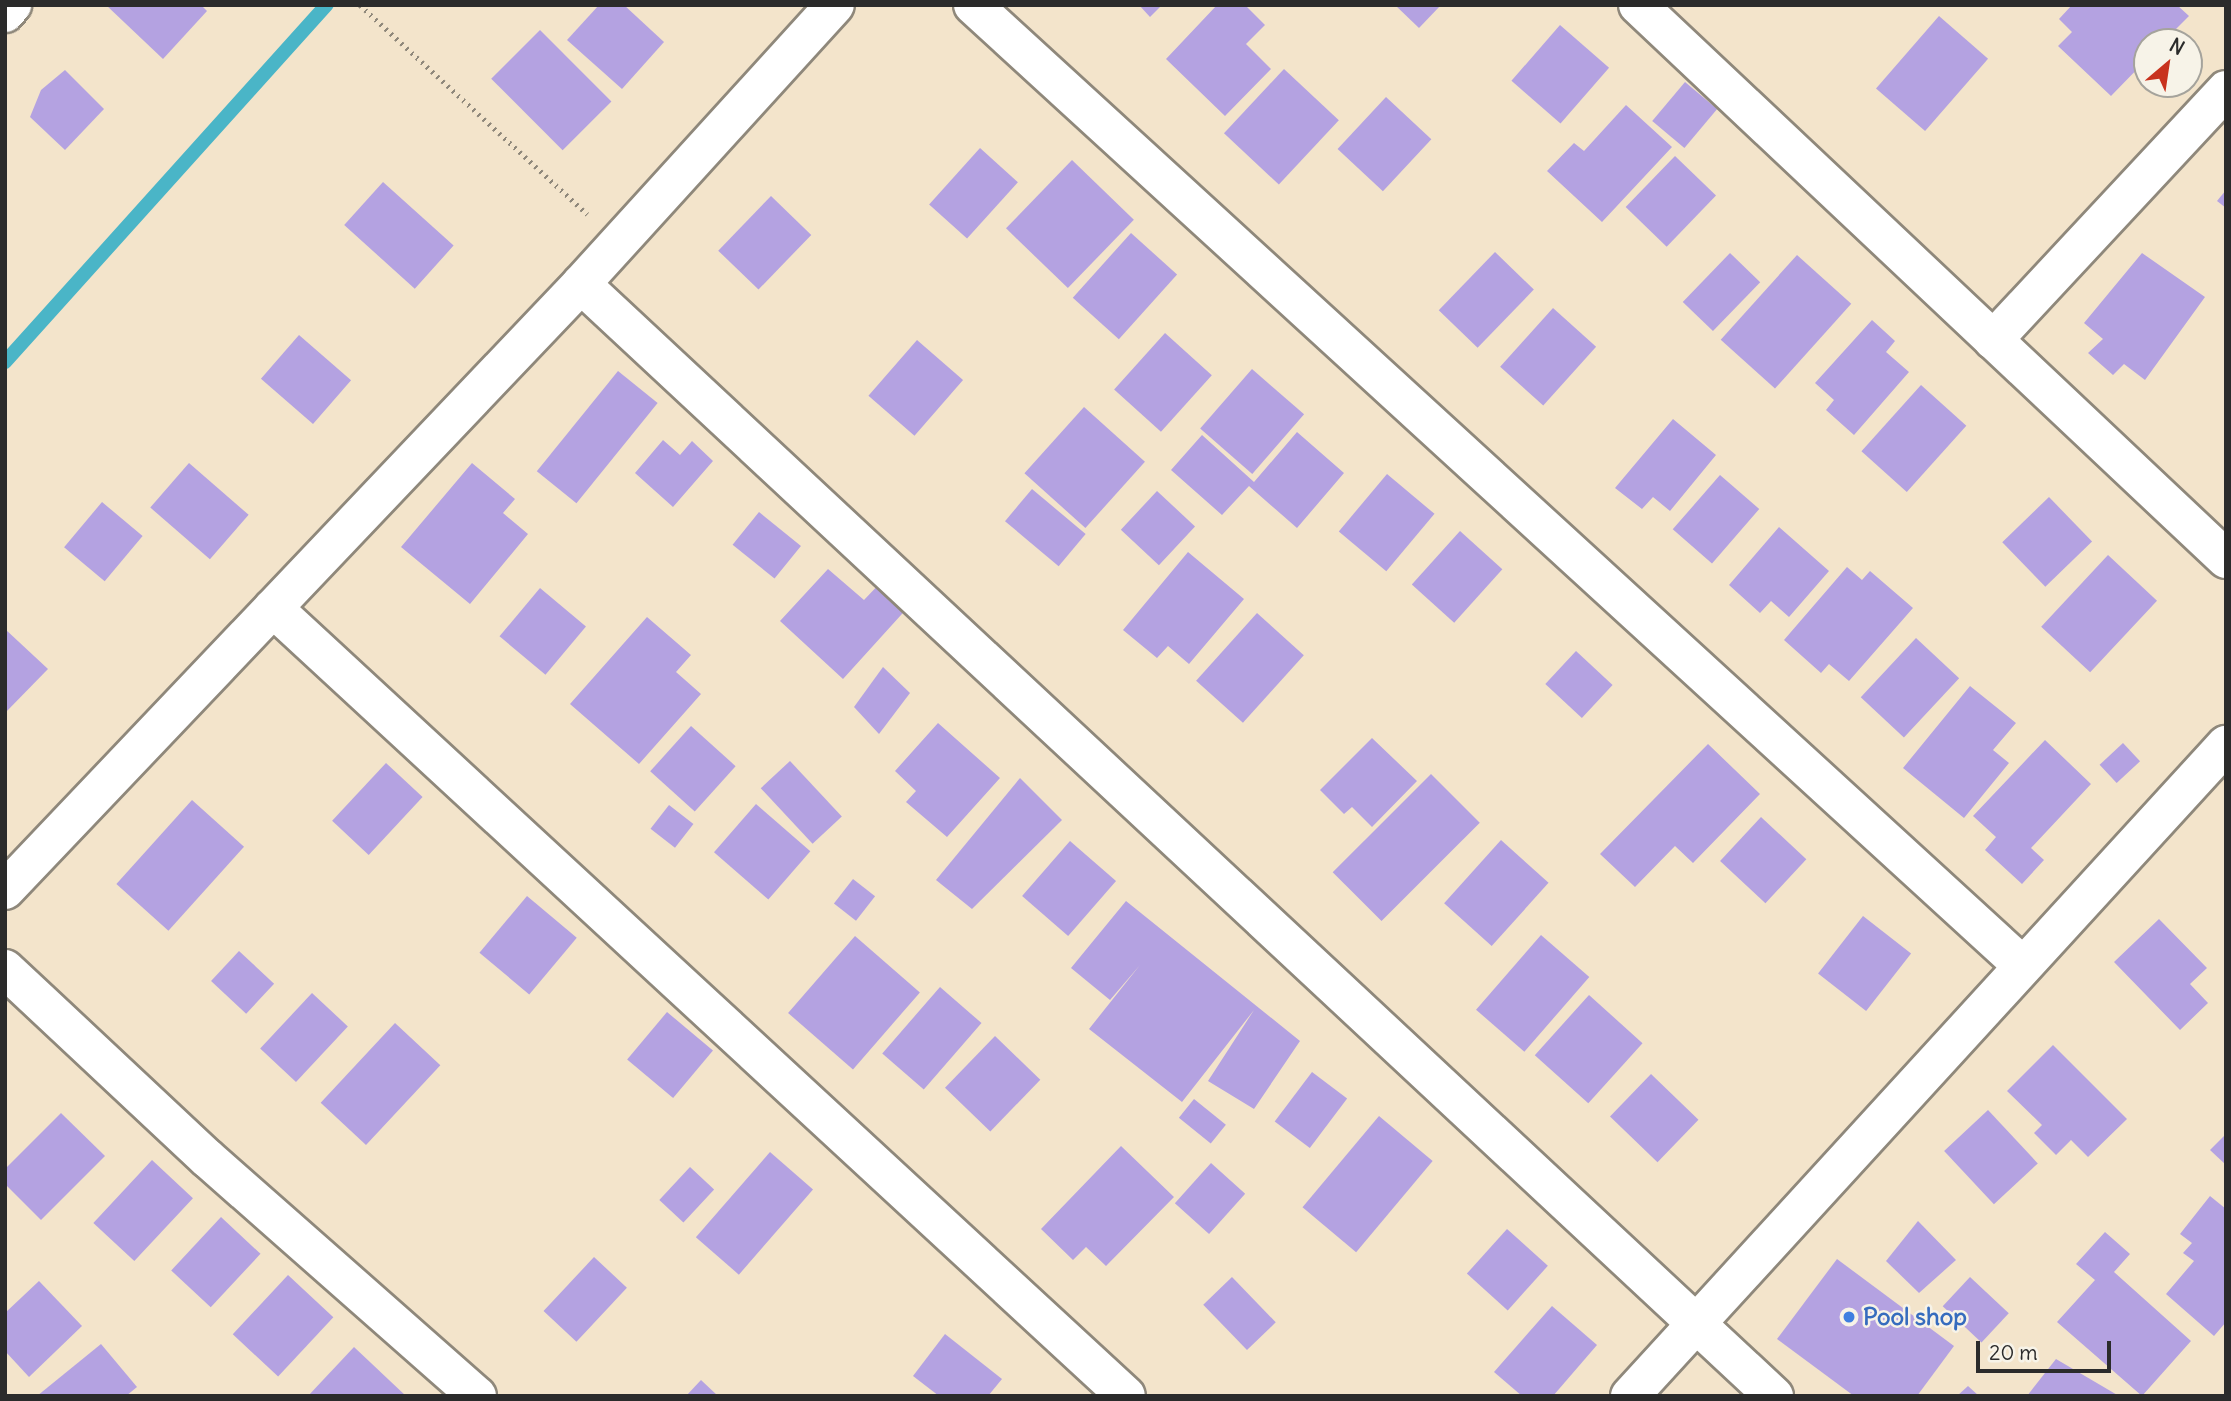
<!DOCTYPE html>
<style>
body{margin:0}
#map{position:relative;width:2231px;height:1401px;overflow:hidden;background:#f3e4cb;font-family:Delius,sans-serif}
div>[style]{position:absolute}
.stream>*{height:14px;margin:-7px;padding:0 7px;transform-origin:7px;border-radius:7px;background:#4ab5c7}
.building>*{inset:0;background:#b4a2e1;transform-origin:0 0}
.path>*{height:4.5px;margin-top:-2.25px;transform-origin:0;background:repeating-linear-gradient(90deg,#8f887b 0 2px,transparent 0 7px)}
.roads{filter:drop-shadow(2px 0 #8f887b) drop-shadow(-2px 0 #8f887b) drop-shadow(0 2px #8f887b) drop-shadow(0 -2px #8f887b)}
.minor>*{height:38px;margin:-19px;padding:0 19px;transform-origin:19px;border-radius:19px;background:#fff}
.dots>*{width:19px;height:19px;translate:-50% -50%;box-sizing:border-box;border:4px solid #f7f3e8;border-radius:50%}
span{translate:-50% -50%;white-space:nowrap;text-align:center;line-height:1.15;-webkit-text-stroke:5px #f7f3e8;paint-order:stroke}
.shop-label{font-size:24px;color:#366cbe;font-weight:700}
.left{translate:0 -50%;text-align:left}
.frame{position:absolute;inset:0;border:7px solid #2b2b2b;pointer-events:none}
.north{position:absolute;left:2133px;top:28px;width:70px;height:70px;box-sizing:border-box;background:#f7f3e8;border:2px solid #a5a39c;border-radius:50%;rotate:29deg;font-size:19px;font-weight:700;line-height:28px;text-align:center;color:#2b2b2b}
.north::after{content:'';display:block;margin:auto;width:24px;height:32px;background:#c8321e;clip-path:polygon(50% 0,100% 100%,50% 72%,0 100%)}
.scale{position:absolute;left:1976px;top:1341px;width:135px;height:32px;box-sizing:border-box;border:4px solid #2b2b2b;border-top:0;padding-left:9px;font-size:21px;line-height:24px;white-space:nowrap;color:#2b2b2b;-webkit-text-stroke:5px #f7f3e8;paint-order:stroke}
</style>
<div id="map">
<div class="stream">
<div style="left:5px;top:362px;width:481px;rotate:-48deg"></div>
</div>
<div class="building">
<div style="clip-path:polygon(106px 5px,201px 5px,207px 11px,163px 59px)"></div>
<div style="clip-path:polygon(599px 5px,624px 5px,664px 42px,622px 89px,567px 40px)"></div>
<div style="clip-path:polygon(1139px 5px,1162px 5px,1150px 17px)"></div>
<div style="clip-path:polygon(1217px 5px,1245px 5px,1265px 25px,1246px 44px,1271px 69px,1225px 116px,1166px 59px)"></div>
<div style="clip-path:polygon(1395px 5px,1441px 5px,1419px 28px)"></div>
<div style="clip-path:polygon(2072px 5px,2177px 5px,2189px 16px,2163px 42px,2147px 42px,2147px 59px,2111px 96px,2058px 46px,2072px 32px,2059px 19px)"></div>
<div style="left:1939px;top:16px;width:65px;height:96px;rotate:41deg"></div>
<div style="left:1560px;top:25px;width:65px;height:74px;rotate:41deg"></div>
<div style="left:540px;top:30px;width:101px;height:69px;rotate:45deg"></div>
<div style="left:1284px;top:69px;width:75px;height:88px;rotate:43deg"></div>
<div style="clip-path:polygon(65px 70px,104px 109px,65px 150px,30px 117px,41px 90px)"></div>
<div style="left:1685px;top:82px;width:42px;height:51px;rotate:40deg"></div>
<div style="left:1386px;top:97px;width:62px;height:71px;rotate:43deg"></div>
<div style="clip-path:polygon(1626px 105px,1672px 147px,1602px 222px,1547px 171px,1574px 143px,1584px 151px)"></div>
<div style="left:980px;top:148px;width:51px;height:76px;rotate:42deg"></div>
<div style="left:1675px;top:156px;width:57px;height:71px;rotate:44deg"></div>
<div style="left:1072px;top:160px;width:86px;height:95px;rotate:44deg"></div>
<div style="left:383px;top:182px;width:95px;height:58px;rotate:42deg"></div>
<div style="clip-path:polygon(2226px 190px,2226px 208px,2217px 201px)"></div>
<div style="left:771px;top:196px;width:56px;height:76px;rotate:44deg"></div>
<div style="left:1131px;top:233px;width:62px;height:87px;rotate:42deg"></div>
<div style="left:1495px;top:252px;width:54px;height:81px;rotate:44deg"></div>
<div style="left:1730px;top:253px;width:42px;height:68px;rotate:44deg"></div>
<div style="clip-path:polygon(2142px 253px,2205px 297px,2145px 380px,2124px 364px,2113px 375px,2088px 353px,2103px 339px,2084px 323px)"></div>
<div style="left:1797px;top:255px;width:73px;height:114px;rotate:42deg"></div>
<div style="left:1553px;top:308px;width:58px;height:79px;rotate:42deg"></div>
<div style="clip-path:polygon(1872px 320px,1895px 341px,1886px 352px,1909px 372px,1854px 435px,1826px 410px,1834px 400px,1815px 383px)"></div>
<div style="left:1165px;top:333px;width:63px;height:76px;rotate:42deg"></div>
<div style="left:299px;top:335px;width:69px;height:58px;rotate:41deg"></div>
<div style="left:917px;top:340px;width:61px;height:74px;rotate:41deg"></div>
<div style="left:1252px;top:369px;width:69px;height:79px;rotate:41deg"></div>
<div style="left:618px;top:371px;width:51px;height:129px;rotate:39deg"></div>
<div style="left:1921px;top:385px;width:61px;height:89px;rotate:42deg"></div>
<div style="left:1084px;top:407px;width:82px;height:89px;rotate:42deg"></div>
<div style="clip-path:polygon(1673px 419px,1716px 455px,1670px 511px,1653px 497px,1642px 509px,1615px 488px)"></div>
<div style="clip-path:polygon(1297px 432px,1344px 473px,1297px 528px,1249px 486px,1222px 515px,1171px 470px,1202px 435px,1254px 482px)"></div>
<div style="clip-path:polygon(663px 440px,680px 455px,692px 441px,713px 461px,673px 507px,635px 473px)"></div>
<div style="left:189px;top:463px;width:79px;height:59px;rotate:41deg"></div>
<div style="clip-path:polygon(472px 463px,515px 499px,503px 513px,528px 534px,470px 604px,401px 547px)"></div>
<div style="left:1387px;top:474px;width:62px;height:75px;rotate:40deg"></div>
<div style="left:1720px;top:475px;width:52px;height:72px;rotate:41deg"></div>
<div style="left:1032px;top:489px;width:70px;height:42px;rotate:40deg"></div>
<div style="left:1157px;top:491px;width:52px;height:53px;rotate:43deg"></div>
<div style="left:2049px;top:497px;width:62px;height:65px;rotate:46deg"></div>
<div style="left:102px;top:502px;width:53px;height:59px;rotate:40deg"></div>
<div style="left:759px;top:512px;width:54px;height:42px;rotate:39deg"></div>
<div style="clip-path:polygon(1779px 527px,1829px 571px,1789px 617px,1771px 601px,1760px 613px,1729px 585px)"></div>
<div style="left:1460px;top:531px;width:57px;height:72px;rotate:42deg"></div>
<div style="clip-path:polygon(1188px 552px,1244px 599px,1189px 664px,1168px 646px,1157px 658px,1123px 630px)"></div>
<div style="left:2108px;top:555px;width:67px;height:98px;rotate:43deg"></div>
<div style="clip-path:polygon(1847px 567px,1862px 580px,1870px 571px,1913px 608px,1849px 681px,1829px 664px,1821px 673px,1784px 640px)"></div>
<div style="clip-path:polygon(828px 569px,864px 600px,884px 579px,911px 604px,843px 679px,780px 621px)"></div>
<div style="left:540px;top:588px;width:60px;height:63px;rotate:40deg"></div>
<div style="left:1257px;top:613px;width:63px;height:91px;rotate:42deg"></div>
<div style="clip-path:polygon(647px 617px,691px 655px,676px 672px,701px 694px,639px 764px,570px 704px)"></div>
<div style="clip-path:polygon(5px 629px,48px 669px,5px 713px)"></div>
<div style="left:1916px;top:638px;width:59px;height:81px;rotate:43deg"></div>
<div style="left:1576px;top:651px;width:50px;height:45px;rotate:43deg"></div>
<div style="clip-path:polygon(883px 667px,910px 693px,879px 734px,854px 707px)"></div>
<div style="clip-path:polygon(1970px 686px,2016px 723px,1993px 750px,2009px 763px,1964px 818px,1903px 768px)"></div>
<div style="clip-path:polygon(938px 723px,1000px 778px,947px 837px,906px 802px,916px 791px,895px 771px)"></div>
<div style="left:691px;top:726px;width:60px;height:61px;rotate:42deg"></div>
<div style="clip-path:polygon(1372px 738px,1417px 781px,1372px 827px,1352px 807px,1344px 814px,1320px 790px)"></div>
<div style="clip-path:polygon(2045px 740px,2091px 784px,2031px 848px,2044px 860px,2022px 884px,1985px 850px,1996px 837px,1973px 816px)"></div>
<div style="left:2123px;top:743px;width:25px;height:32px;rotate:47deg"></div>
<div style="clip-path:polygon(1708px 744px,1760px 794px,1693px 863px,1675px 846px,1635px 887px,1600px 854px)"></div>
<div style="left:790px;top:761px;width:76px;height:40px;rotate:47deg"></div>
<div style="left:386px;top:763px;width:50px;height:79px;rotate:43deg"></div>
<div style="left:1431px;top:774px;width:69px;height:139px;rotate:45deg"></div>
<div style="clip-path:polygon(1020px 778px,1062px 820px,972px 909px,936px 880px)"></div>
<div style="left:192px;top:800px;width:70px;height:113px;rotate:42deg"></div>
<div style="left:756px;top:804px;width:72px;height:64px;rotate:41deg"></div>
<div style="left:669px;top:805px;width:31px;height:30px;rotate:38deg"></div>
<div style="left:1761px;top:817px;width:62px;height:60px;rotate:43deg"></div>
<div style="left:1501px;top:840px;width:64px;height:85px;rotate:42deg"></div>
<div style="left:1070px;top:841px;width:61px;height:73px;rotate:41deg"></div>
<div style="left:853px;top:879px;width:28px;height:31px;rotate:38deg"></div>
<div style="left:527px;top:896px;width:65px;height:74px;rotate:40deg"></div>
<div style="clip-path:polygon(1126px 901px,1300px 1041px,1254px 1109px,1208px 1081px,1254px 1010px,1182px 1102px,1089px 1029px,1140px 965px,1110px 1000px,1071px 968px)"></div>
<div style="left:1863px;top:916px;width:61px;height:73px;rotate:38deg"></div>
<div style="clip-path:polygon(2159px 919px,2207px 968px,2190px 984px,2208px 1003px,2180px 1030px,2114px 962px)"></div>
<div style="left:1541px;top:935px;width:64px;height:99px;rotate:41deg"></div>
<div style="left:855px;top:936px;width:86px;height:102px;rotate:41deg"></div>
<div style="left:239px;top:951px;width:48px;height:41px;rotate:43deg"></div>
<div style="left:940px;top:987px;width:55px;height:88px;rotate:41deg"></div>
<div style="left:312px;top:993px;width:49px;height:76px;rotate:43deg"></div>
<div style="left:1589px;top:995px;width:72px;height:81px;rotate:42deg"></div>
<div style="left:667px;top:1012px;width:60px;height:62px;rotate:40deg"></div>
<div style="left:395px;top:1023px;width:62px;height:109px;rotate:43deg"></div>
<div style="left:995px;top:1036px;width:63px;height:72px;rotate:44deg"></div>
<div style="clip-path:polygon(2053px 1045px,2127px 1119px,2088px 1157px,2071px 1140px,2056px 1155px,2034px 1133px,2042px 1125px,2007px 1091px)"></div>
<div style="left:1312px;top:1072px;width:44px;height:62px;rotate:37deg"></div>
<div style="left:1651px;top:1074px;width:66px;height:59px;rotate:44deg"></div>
<div style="left:1194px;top:1099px;width:41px;height:24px;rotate:39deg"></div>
<div style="left:1988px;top:1110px;width:73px;height:60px;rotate:47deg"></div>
<div style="clip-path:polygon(61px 1113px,105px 1156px,41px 1220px,5px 1184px,5px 1169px)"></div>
<div style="left:1379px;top:1116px;width:70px;height:119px;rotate:40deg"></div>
<div style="clip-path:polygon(2226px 1134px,2226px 1165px,2210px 1150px)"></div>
<div style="clip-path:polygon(1121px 1146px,1174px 1197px,1106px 1266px,1086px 1247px,1073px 1260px,1041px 1229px)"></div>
<div style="left:770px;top:1152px;width:57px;height:113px;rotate:41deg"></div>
<div style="left:152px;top:1160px;width:56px;height:86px;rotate:43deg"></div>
<div style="left:1211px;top:1163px;width:46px;height:54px;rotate:42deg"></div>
<div style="left:690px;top:1167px;width:33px;height:45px;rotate:43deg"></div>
<div style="clip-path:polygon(2210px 1196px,2226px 1209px,2226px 1322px,2214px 1336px,2166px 1294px,2194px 1261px,2183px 1253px,2192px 1243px,2180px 1234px)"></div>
<div style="left:221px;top:1217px;width:54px;height:73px;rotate:43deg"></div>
<div style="clip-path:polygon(1918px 1221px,1956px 1260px,1919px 1293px,1886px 1261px)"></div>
<div style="left:1507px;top:1229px;width:55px;height:60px;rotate:42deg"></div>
<div style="clip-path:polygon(2105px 1232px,2130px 1254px,2114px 1272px,2191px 1341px,2142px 1396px,2057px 1322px,2095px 1280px,2076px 1264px)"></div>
<div style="left:594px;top:1257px;width:45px;height:74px;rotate:43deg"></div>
<div style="clip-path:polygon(1837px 1259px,1954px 1346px,1917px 1396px,1854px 1396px,1777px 1339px)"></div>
<div style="left:288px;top:1275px;width:62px;height:81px;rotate:43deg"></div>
<div style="left:1232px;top:1277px;width:63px;height:40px;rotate:46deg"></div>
<div style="left:1970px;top:1277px;width:53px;height:40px;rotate:43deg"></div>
<div style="clip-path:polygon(39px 1281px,82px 1326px,29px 1377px,5px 1351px,5px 1313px)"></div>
<div style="clip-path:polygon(1552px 1306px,1597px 1345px,1553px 1396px,1522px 1396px,1494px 1372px)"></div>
<div style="clip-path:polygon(945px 1334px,1002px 1379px,988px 1396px,939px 1396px,913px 1376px)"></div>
<div style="clip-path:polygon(101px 1344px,137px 1387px,126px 1396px,37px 1396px)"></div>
<div style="clip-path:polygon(354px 1347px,406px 1396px,308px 1396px)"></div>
<div style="clip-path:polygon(2056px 1359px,2119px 1396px,2027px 1396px)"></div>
<div style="clip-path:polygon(701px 1380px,718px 1396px,686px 1396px)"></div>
<div style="clip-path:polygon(1968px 1386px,1979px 1396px,1957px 1396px)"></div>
</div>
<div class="path">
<div style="left:360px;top:5px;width:309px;rotate:42.6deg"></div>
</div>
<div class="roads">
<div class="minor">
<div style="left:973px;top:5px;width:1423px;rotate:42.47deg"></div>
<div style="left:1638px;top:5px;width:808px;rotate:43.29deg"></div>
<div style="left:5px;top:13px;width:11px;rotate:-49deg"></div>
<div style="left:581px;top:284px;width:1631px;rotate:42.99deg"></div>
<div style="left:1993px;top:340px;width:342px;rotate:-47deg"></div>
<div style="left:273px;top:608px;width:1161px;rotate:42.73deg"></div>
<div style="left:5px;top:890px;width:836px;rotate:-46.45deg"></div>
<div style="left:581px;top:284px;width:377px;rotate:-47.7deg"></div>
<div style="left:5px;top:969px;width:277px;rotate:43.1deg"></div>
<div style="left:207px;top:1158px;width:360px;rotate:41.4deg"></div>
<div style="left:1630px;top:1396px;width:883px;rotate:-47.53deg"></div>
</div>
</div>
<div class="dots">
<div style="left:1849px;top:1317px;background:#3f7fe0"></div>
</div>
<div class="shop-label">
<span class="left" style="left:1863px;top:1317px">Pool shop</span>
</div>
<div class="frame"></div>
<div class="north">N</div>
<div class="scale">20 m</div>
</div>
